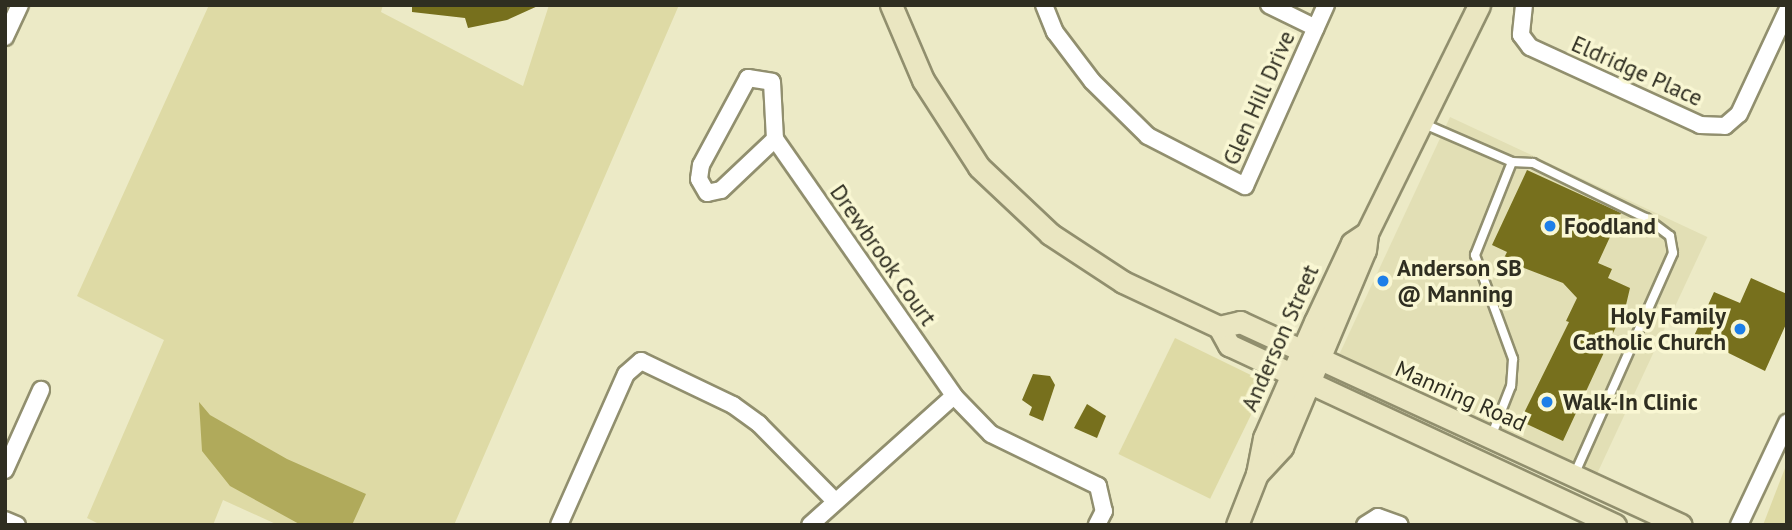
<!DOCTYPE html>
<style>
body{margin:0}
#map{position:relative;width:1792px;height:530px;overflow:hidden;background:#eceac6;font-family:"PT Sans",sans-serif}
div>[style]{position:absolute}
.built>*{inset:0;background:#e2dfb5;transform-origin:0 0}
.green>*{inset:0;background:#dedaa5;transform-origin:0 0}
.forest>*{inset:0;background:#b0aa5b}
.building>*{inset:0;background:#77701d}
.roads{filter:drop-shadow(2px 0 #918f6e) drop-shadow(-2px 0 #918f6e) drop-shadow(0 2px #918f6e) drop-shadow(0 -2px #918f6e)}
.service>*{height:8px;margin:-4px;padding:0 4px;transform-origin:4px;border-radius:4px;background:#fff}
.minor>*{height:16px;margin:-8px;padding:0 8px;transform-origin:8px;border-radius:8px;background:#fff}
.secondary>*{height:21px;margin:-10.5px;padding:0 10.5px;transform-origin:10.5px;border-radius:10.5px;background:#eae6c1}
.dots>*{width:19px;height:19px;translate:-50% -50%;box-sizing:border-box;border:4px solid #f9f7d3;border-radius:50%}
span{translate:-50% -50%;white-space:nowrap;text-align:center;line-height:1.15;-webkit-text-stroke:7px #f9f7d3;paint-order:stroke}
.street-label{font-size:23px;color:#2f2e21}
.poi-label{font-size:23px;color:#2f2e21;font-weight:700}
.left{translate:0 -50%;text-align:left}
.right{translate:-100% -50%;text-align:right}
.frame{position:absolute;inset:0;border:7px solid #2f2e21;pointer-events:none}
</style>
<div id="map">
<div class="built">
<div style="left:1450px;top:117px;width:284px;height:263px;rotate:25deg"></div>
</div>
<div class="green">
<div style="clip-path:polygon(209px 5px,383px 5px,381px 12px,523px 86px,549px 5px,679px 5px,454px 525px,278px 525px,223px 500px,213px 525px,101px 525px,87px 518px,164px 340px,77px 296px)"></div>
<div style="left:1175px;top:338px;width:102px;height:129px;rotate:26deg"></div>
<div style="clip-path:polygon(1787px 463px,1787px 525px,1763px 525px)"></div>
</div>
<div class="forest">
<div style="clip-path:polygon(199px 402px,210px 415px,287px 459px,366px 494px,352px 525px,301px 525px,230px 486px,202px 451px)"></div>
</div>
<div class="building">
<div style="clip-path:polygon(412px 5px,540px 5px,507px 20px,468px 28px,465px 18px,412px 12px)"></div>
<div style="clip-path:polygon(1527px 170px,1621px 213px,1598px 263px,1612px 269px,1608px 278px,1630px 288px,1626px 305px,1563px 441px,1520px 421px,1569px 322px,1566px 321px,1577px 298px,1563px 283px,1503px 260px,1507px 252px,1492px 245px)"></div>
<div style="clip-path:polygon(1751px 278px,1787px 294px,1787px 322px,1765px 371px,1694px 336px,1714px 292px,1740px 303px)"></div>
<div style="clip-path:polygon(1033px 374px,1050px 376px,1055px 385px,1043px 421px,1029px 415px,1032px 407px,1022px 400px)"></div>
<div style="clip-path:polygon(1087px 404px,1106px 416px,1097px 438px,1074px 428px)"></div>
</div>
<div class="roads">
<div class="service">
<div style="left:1422px;top:123px;width:98px;rotate:23.4deg"></div>
<div style="left:1512px;top:162px;width:100px;rotate:111.7deg"></div>
<div style="left:1475px;top:255px;width:111px;rotate:69.9deg"></div>
<div style="left:1513px;top:359px;width:27px;rotate:94deg"></div>
<div style="left:1511px;top:386px;width:55px;rotate:111.4deg"></div>
<div style="left:1512px;top:162px;width:21px;rotate:3deg"></div>
<div style="left:1533px;top:163px;width:126px;rotate:26deg"></div>
<div style="left:1646px;top:218px;width:30px;rotate:37deg"></div>
<div style="left:1670px;top:236px;width:17px;rotate:80deg"></div>
<div style="left:1673px;top:253px;width:243px;rotate:114deg"></div>
</div>
<div class="minor">
<div style="left:1044px;top:5px;width:29px;rotate:68deg"></div>
<div style="left:1055px;top:32px;width:61px;rotate:52.9deg"></div>
<div style="left:1092px;top:81px;width:78px;rotate:44.5deg"></div>
<div style="left:1148px;top:136px;width:109px;rotate:27.3deg"></div>
<div style="left:1245px;top:186px;width:198px;rotate:-65.9deg"></div>
<div style="left:1269px;top:5px;width:52px;rotate:26.1deg"></div>
<div style="left:1524px;top:5px;width:30px;rotate:96deg"></div>
<div style="left:1521px;top:35px;width:15px;rotate:53deg"></div>
<div style="left:1530px;top:47px;width:187px;rotate:24.6deg"></div>
<div style="left:1700px;top:125px;width:25px;rotate:2deg"></div>
<div style="left:1725px;top:126px;width:18px;rotate:-41deg"></div>
<div style="left:1739px;top:114px;width:114px;rotate:-65deg"></div>
<div style="left:5px;top:37px;width:35px;rotate:-65deg"></div>
<div style="left:775px;top:139px;width:74px;rotate:136.6deg"></div>
<div style="left:721px;top:190px;width:14px;rotate:168deg"></div>
<div style="left:707px;top:193px;width:16px;rotate:-120deg"></div>
<div style="left:699px;top:179px;width:14px;rotate:-82deg"></div>
<div style="left:701px;top:165px;width:99px;rotate:-61.6deg"></div>
<div style="left:748px;top:78px;width:24px;rotate:9deg"></div>
<div style="left:772px;top:82px;width:57px;rotate:87deg"></div>
<div style="left:775px;top:139px;width:313px;rotate:55.1deg"></div>
<div style="left:954px;top:396px;width:53px;rotate:45.8deg"></div>
<div style="left:991px;top:434px;width:119px;rotate:25.9deg"></div>
<div style="left:1098px;top:486px;width:26px;rotate:77deg"></div>
<div style="left:1104px;top:511px;width:16px;rotate:117deg"></div>
<div style="left:5px;top:470px;width:88px;rotate:-65.8deg"></div>
<div style="left:5px;top:520px;width:13px;rotate:23deg"></div>
<div style="left:559px;top:525px;width:165px;rotate:-66.1deg"></div>
<div style="left:626px;top:374px;width:20px;rotate:-41deg"></div>
<div style="left:641px;top:361px;width:102px;rotate:25.6deg"></div>
<div style="left:733px;top:405px;width:32px;rotate:36deg"></div>
<div style="left:759px;top:424px;width:108px;rotate:45.4deg"></div>
<div style="left:810px;top:525px;width:193px;rotate:-41.9deg"></div>
<div style="left:1365px;top:525px;width:15px;rotate:-32deg"></div>
<div style="left:1378px;top:517px;width:23px;rotate:20deg"></div>
<div style="left:1739px;top:525px;width:113px;rotate:-64.8deg"></div>
</div>
<div class="secondary">
<div style="left:891px;top:5px;width:82px;rotate:66.9deg"></div>
<div style="left:923px;top:80px;width:103px;rotate:57.2deg"></div>
<div style="left:979px;top:167px;width:98px;rotate:43.3deg"></div>
<div style="left:1050px;top:234px;width:87px;rotate:33.3deg"></div>
<div style="left:1123px;top:282px;width:106px;rotate:25.1deg"></div>
<div style="left:1219px;top:327px;width:21px;rotate:61deg"></div>
<div style="left:1229px;top:345px;width:426px;rotate:25deg"></div>
<div style="left:1219px;top:327px;width:22px;rotate:-13deg"></div>
<div style="left:1240px;top:322px;width:485px;rotate:24.7deg"></div>
<div style="left:1257px;top:474px;width:37px;rotate:-47deg"></div>
<div style="left:1282px;top:447px;width:214px;rotate:-67.2deg"></div>
<div style="left:1365px;top:250px;width:17px;rotate:-83deg"></div>
<div style="left:1367px;top:233px;width:254px;rotate:-63.8deg"></div>
<div style="left:1237px;top:525px;width:55px;rotate:-68.6deg"></div>
<div style="left:1257px;top:474px;width:37px;rotate:-79deg"></div>
<div style="left:1264px;top:438px;width:127px;rotate:-66.3deg"></div>
<div style="left:1315px;top:322px;width:87px;rotate:-64.9deg"></div>
<div style="left:1352px;top:243px;width:18px;rotate:-34deg"></div>
</div>
</div>
<div class="dots">
<div style="left:1550px;top:226px;background:#1d7fe8"></div>
<div style="left:1383px;top:281px;background:#1d7fe8"></div>
<div style="left:1740px;top:329px;background:#1d7fe8"></div>
<div style="left:1547px;top:402px;background:#1d7fe8"></div>
</div>
<div class="street-label">
<span style="left:1637px;top:71px;rotate:24deg">Eldridge Place</span>
<span style="left:1259px;top:98px;rotate:-66deg">Glen Hill Drive</span>
<span style="left:883px;top:255px;rotate:55deg">Drewbrook Court</span>
<span style="left:1280px;top:338px;rotate:-66deg">Anderson Street</span>
<span style="left:1461px;top:396px;rotate:24deg">Manning Road</span>
</div>
<div class="poi-label">
<span class="left" style="left:1564px;top:226px">Foodland</span>
<span class="left" style="left:1397px;top:281px">Anderson SB<br>@ Manning</span>
<span class="right" style="left:1726px;top:329px">Holy Family<br>Catholic Church</span>
<span class="left" style="left:1563px;top:402px">Walk-In Clinic</span>
</div>
<div class="frame"></div>
</div>
